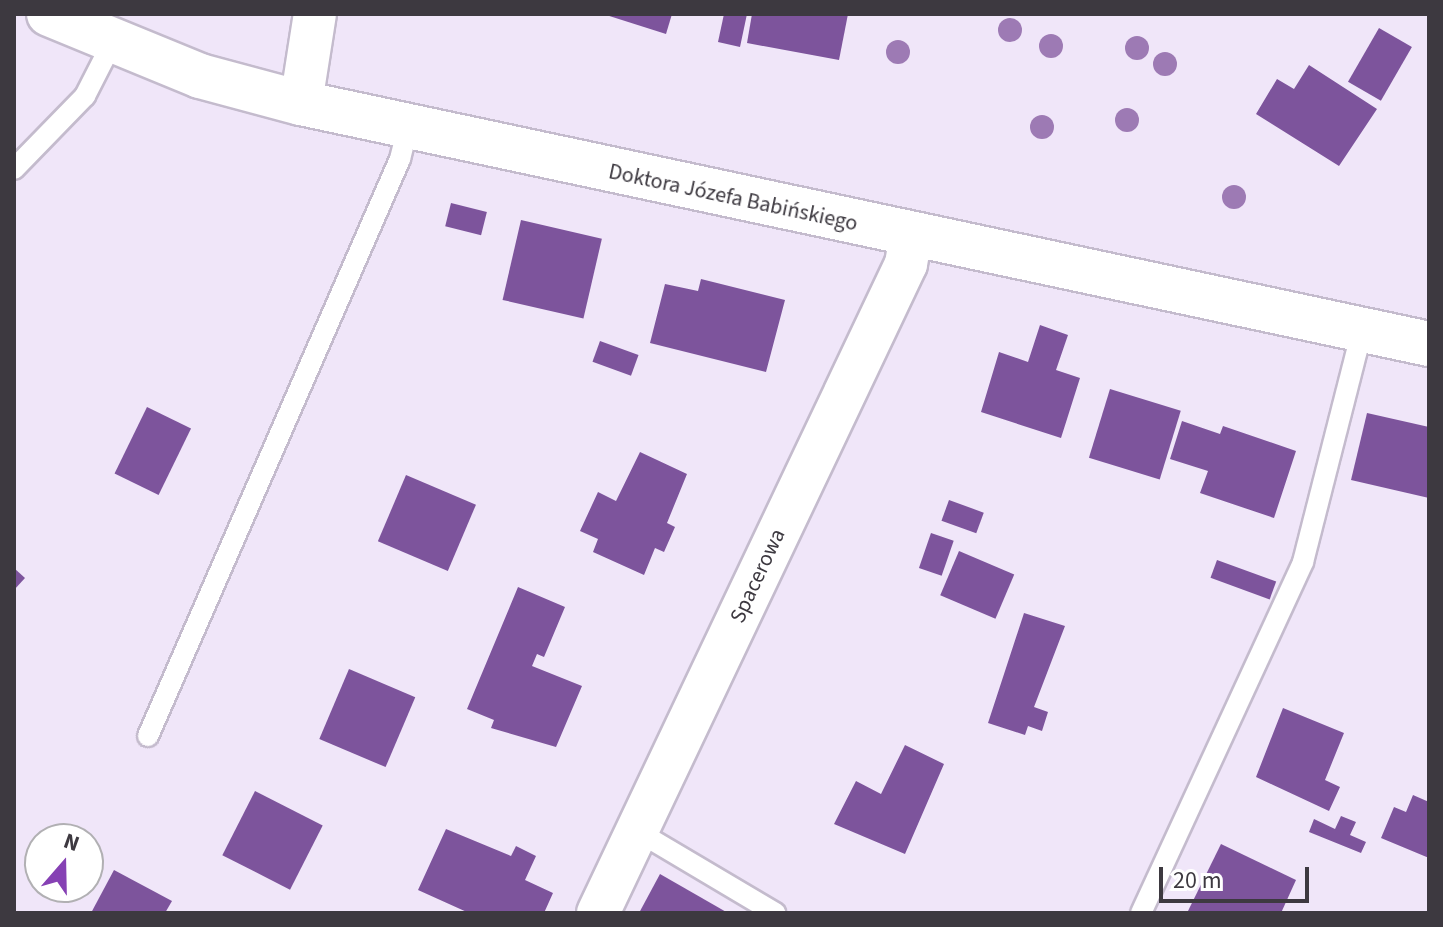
<!DOCTYPE html>
<meta charset="utf-8">
<style>
body{margin:0}
#map{position:relative;width:1443px;height:927px;overflow:hidden;background:#f0e6f9;font-family:"Source Sans 3",sans-serif}
div>[style]{position:absolute}
.building>*{inset:0;background:#7d549c;transform-origin:0 0}
.roads{filter:drop-shadow(2px 0 #c4bbcd) drop-shadow(-2px 0 #c4bbcd) drop-shadow(0 2px #c4bbcd) drop-shadow(0 -2px #c4bbcd)}
.lane>*{height:20px;margin:-10px;padding:0 10px;transform-origin:10px;border-radius:10px;background:#fff}
.street>*{height:42px;margin:-21px;padding:0 21px;transform-origin:21px;border-radius:21px;background:#fff}
.secondary>*{height:44px;margin:-22px;padding:0 22px;transform-origin:22px;border-radius:22px;background:#fff}
.trees>*{width:24px;height:24px;margin:-12px;border-radius:50%;background:#9d7ab4}
span{translate:-50% -50%;white-space:nowrap;text-align:center;line-height:1.15;-webkit-text-stroke:8px #fff;paint-order:stroke}
.street-label{font-size:22px;color:#3d3940}
.frame{position:absolute;inset:0;border:16px solid #3d3940;pointer-events:none}
.north{position:absolute;left:24px;top:823px;width:80px;height:80px;box-sizing:border-box;background:#fff;border:2px solid #b1b0b3;border-radius:50%;rotate:20deg;font-size:22px;font-weight:700;line-height:32px;text-align:center;color:#3d3940}
.north::after{content:'';display:block;margin:auto;width:28px;height:36px;background:#8641b4;clip-path:polygon(50% 0,100% 100%,50% 72%,0 100%)}
.scale{position:absolute;left:1159px;top:867px;width:150px;height:36px;box-sizing:border-box;border:4px solid #3d3940;border-top:0;padding-left:10px;font-size:24px;line-height:28px;white-space:nowrap;color:#3d3940;-webkit-text-stroke:6px #fff;paint-order:stroke}
</style>
<div id="map">
<div class="building">
<div style="clip-path:polygon(603px 14px,672px 14px,666px 34px)"></div>
<div style="clip-path:polygon(724px 14px,747px 14px,740px 47px,718px 42px)"></div>
<div style="clip-path:polygon(752px 14px,848px 14px,839px 60px,747px 43px)"></div>
<div style="left:1379px;top:28px;width:38px;height:62px;rotate:30deg"></div>
<div style="clip-path:polygon(1309px 65px,1377px 109px,1339px 166px,1256px 114px,1277px 79px,1294px 89px)"></div>
<div style="left:451px;top:203px;width:37px;height:24px;rotate:14deg"></div>
<div style="left:521px;top:220px;width:83px;height:82px;rotate:13deg"></div>
<div style="clip-path:polygon(701px 279px,785px 300px,766px 372px,650px 343px,665px 284px,698px 291px)"></div>
<div style="clip-path:polygon(1040px 325px,1068px 335px,1056px 370px,1080px 378px,1061px 438px,981px 412px,999px 352px,1028px 362px)"></div>
<div style="left:600px;top:341px;width:41px;height:22px;rotate:20deg"></div>
<div style="left:1110px;top:389px;width:74px;height:72px;rotate:17deg"></div>
<div style="left:147px;top:407px;width:49px;height:74px;rotate:26deg"></div>
<div style="clip-path:polygon(1367px 413px,1429px 427px,1429px 498px,1351px 480px)"></div>
<div style="clip-path:polygon(1182px 421px,1220px 434px,1223px 426px,1296px 451px,1274px 518px,1200px 493px,1208px 471px,1170px 459px)"></div>
<div style="clip-path:polygon(640px 452px,687px 474px,667px 523px,675px 527px,664px 552px,655px 548px,644px 575px,593px 552px,598px 539px,580px 531px,598px 492px,616px 501px)"></div>
<div style="left:406px;top:475px;width:76px;height:72px;rotate:23deg"></div>
<div style="left:949px;top:500px;width:37px;height:22px;rotate:20deg"></div>
<div style="left:931px;top:533px;width:24px;height:37px;rotate:19deg"></div>
<div style="left:959px;top:551px;width:60px;height:48px;rotate:23deg"></div>
<div style="left:1217px;top:560px;width:63px;height:19px;rotate:20deg"></div>
<div style="clip-path:polygon(14px 568px,25px 578px,14px 590px)"></div>
<div style="clip-path:polygon(518px 587px,565px 607px,544px 657px,537px 654px,532px 666px,582px 686px,556px 747px,491px 728px,494px 720px,467px 709px)"></div>
<div style="clip-path:polygon(1024px 613px,1065px 626px,1034px 707px,1048px 712px,1042px 731px,1028px 726px,1025px 735px,988px 723px)"></div>
<div style="left:349px;top:669px;width:72px;height:76px;rotate:23deg"></div>
<div style="clip-path:polygon(1283px 708px,1344px 733px,1325px 780px,1340px 787px,1329px 811px,1256px 777px)"></div>
<div style="clip-path:polygon(905px 745px,944px 764px,905px 854px,834px 824px,856px 781px,881px 794px)"></div>
<div style="left:255px;top:791px;width:76px;height:72px;rotate:27deg"></div>
<div style="clip-path:polygon(1413px 795px,1429px 802px,1429px 858px,1381px 838px,1394px 807px,1406px 812px)"></div>
<div style="clip-path:polygon(1341px 816px,1356px 822px,1350px 835px,1366px 842px,1361px 853px,1309px 832px,1314px 819px,1335px 829px)"></div>
<div style="clip-path:polygon(446px 829px,511px 856px,516px 846px,536px 856px,525px 880px,553px 893px,544px 913px,469px 913px,418px 890px)"></div>
<div style="clip-path:polygon(1221px 844px,1296px 880px,1281px 913px,1187px 913px)"></div>
<div style="clip-path:polygon(114px 870px,172px 901px,165px 913px,91px 913px)"></div>
<div style="clip-path:polygon(660px 874px,728px 913px,639px 913px)"></div>
</div>
<div class="roads">
<div class="lane">
<div style="left:14px;top:169px;width:102px;rotate:-45.8deg"></div>
<div style="left:85px;top:96px;width:59px;rotate:-63deg"></div>
<div style="left:148px;top:736px;width:630px;rotate:-66.41deg"></div>
<div style="left:400px;top:159px;width:34px;rotate:-76deg"></div>
<div style="left:637px;top:831px;width:161px;rotate:30.7deg"></div>
<div style="left:1141px;top:913px;width:387px;rotate:-65.2deg"></div>
<div style="left:1303px;top:562px;width:238px;rotate:-75.7deg"></div>
</div>
<div class="street">
<div style="left:301px;top:103px;width:90px;rotate:-81.1deg"></div>
<div style="left:598px;top:913px;width:718px;rotate:-64.61deg"></div>
<div style="left:906px;top:264px;width:28px;rotate:-80deg"></div>
</div>
<div class="secondary">
<div style="left:49px;top:14px;width:163px;rotate:22.3deg"></div>
<div style="left:200px;top:76px;width:105px;rotate:15deg"></div>
<div style="left:301px;top:103px;width:1153px;rotate:12.06deg"></div>
</div>
</div>
<div class="trees">
<div style="left:1010px;top:30px"></div>
<div style="left:1051px;top:46px"></div>
<div style="left:1137px;top:48px"></div>
<div style="left:898px;top:52px"></div>
<div style="left:1165px;top:64px"></div>
<div style="left:1127px;top:120px"></div>
<div style="left:1042px;top:127px"></div>
<div style="left:1234px;top:197px"></div>
</div>
<div class="street-label">
<span style="left:733px;top:198px;rotate:12deg">Doktora Józefa Babińskiego</span>
<span style="left:758px;top:576px;rotate:-65deg">Spacerowa</span>
</div>
<div class="frame"></div>
<div class="north">N</div>
<div class="scale">20 m</div>
</div>
